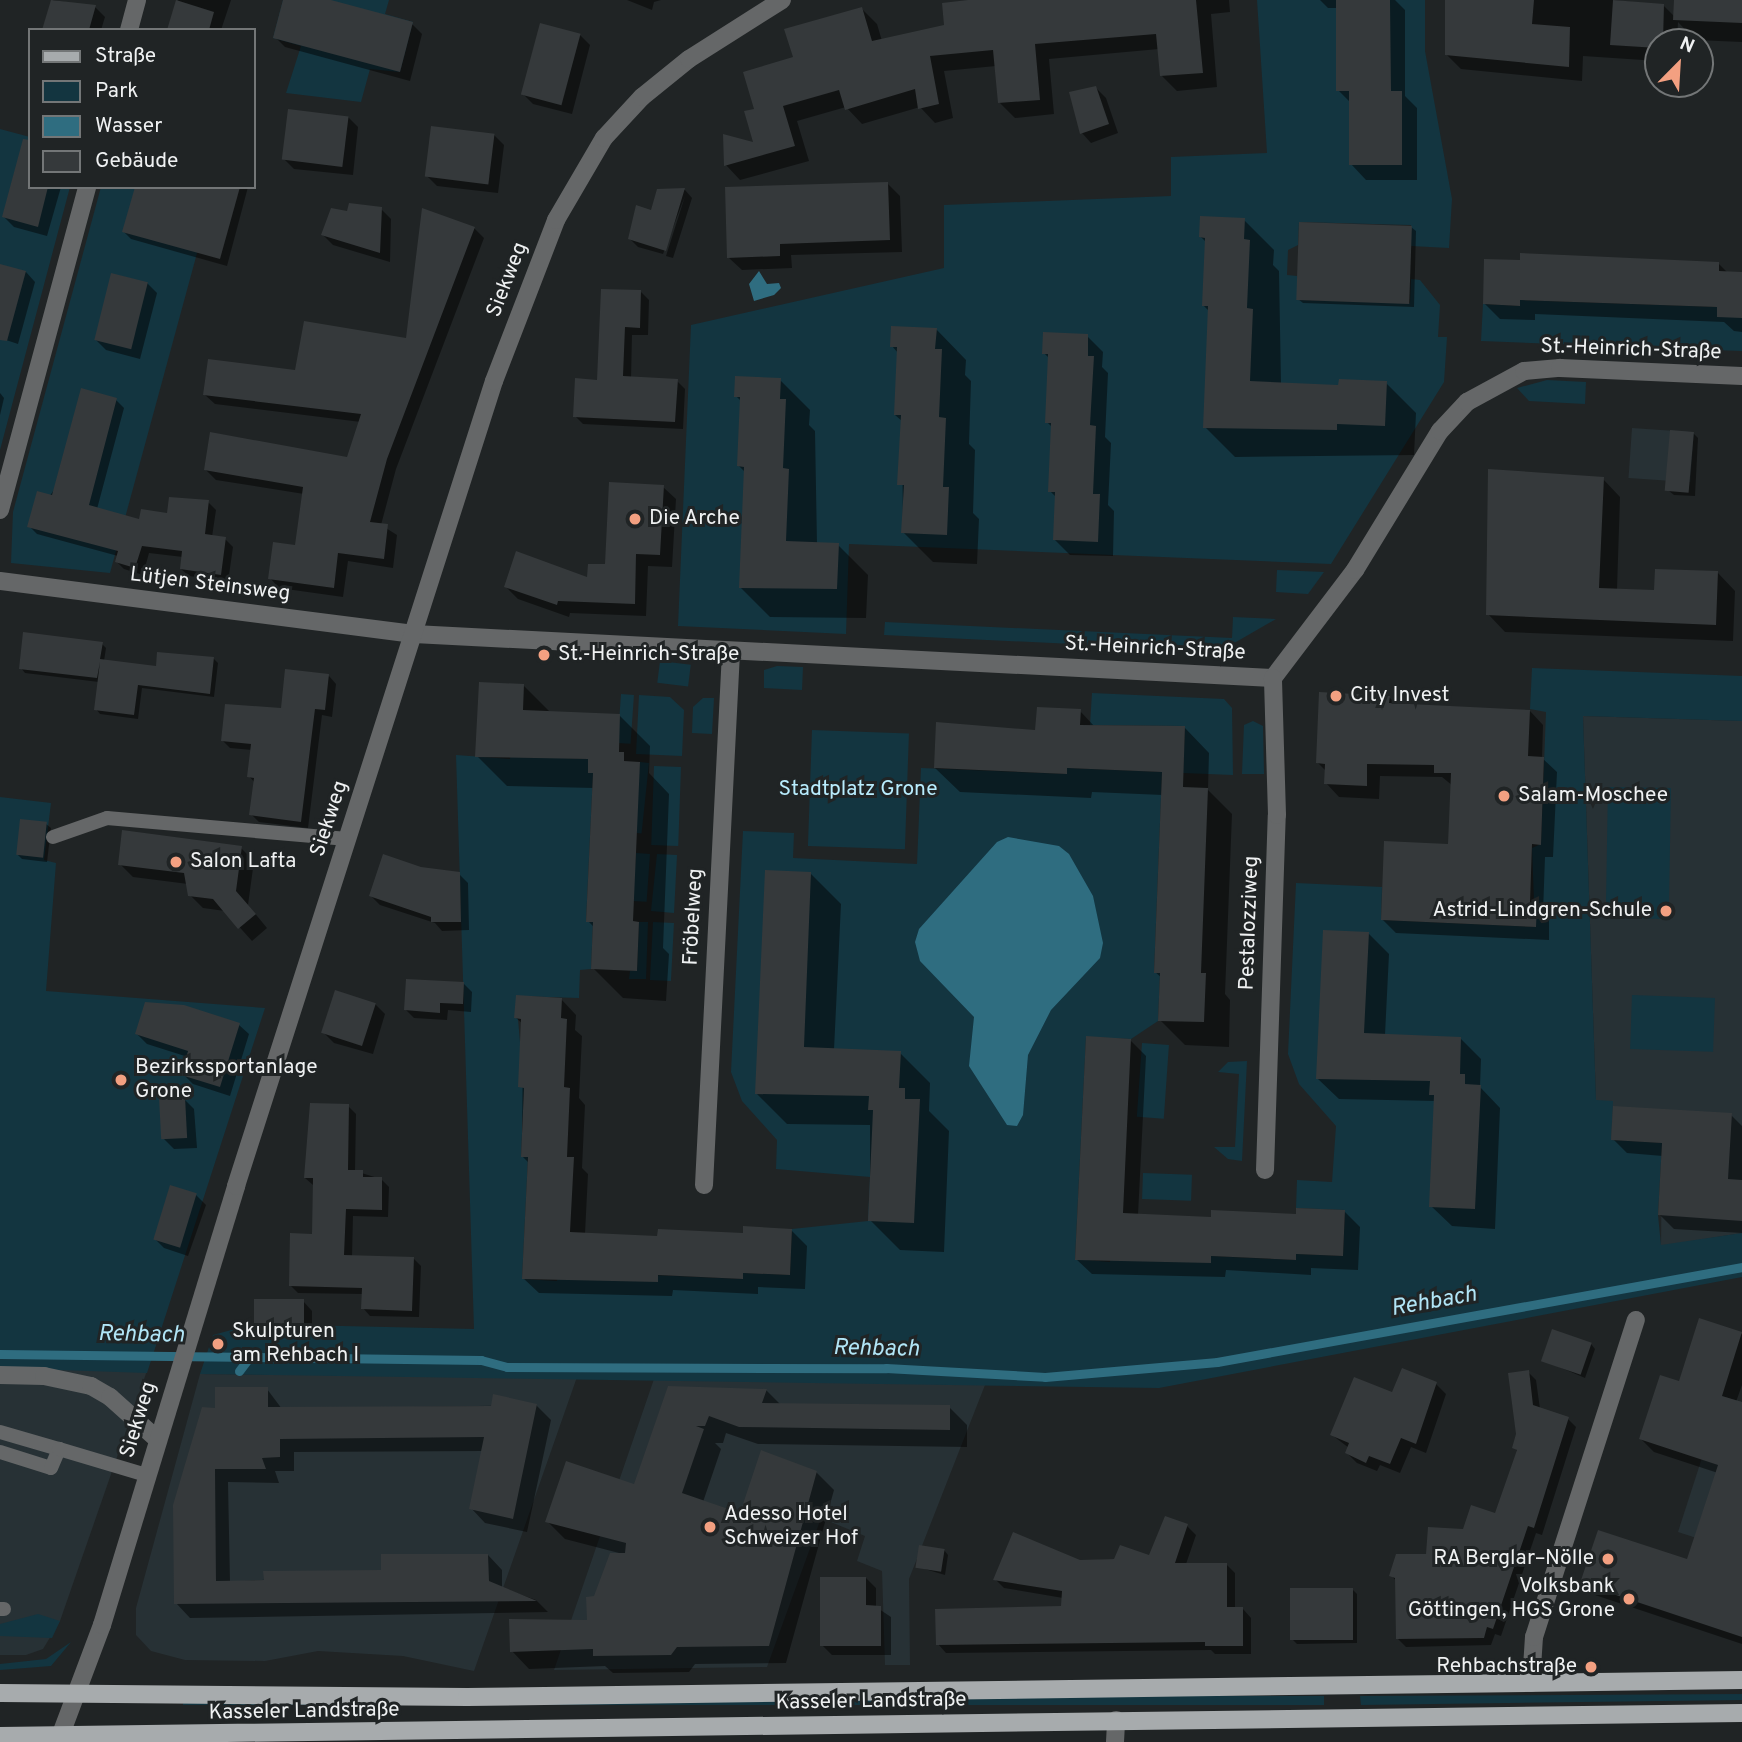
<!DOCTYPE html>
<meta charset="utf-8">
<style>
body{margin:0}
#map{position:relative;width:1742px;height:1742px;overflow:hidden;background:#202425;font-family:Overpass,sans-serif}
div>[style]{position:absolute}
.built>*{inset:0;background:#273135;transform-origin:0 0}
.green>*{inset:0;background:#133540;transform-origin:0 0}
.water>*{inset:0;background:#2f6d80}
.shadow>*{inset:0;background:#0007}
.stream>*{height:9px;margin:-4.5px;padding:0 4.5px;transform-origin:4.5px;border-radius:4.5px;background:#2f6d80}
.building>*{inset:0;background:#35393b;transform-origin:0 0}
.lane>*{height:14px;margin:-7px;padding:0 7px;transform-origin:7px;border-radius:7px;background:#656768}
.street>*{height:18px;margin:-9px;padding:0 9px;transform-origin:9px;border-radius:9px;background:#656768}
.primary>*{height:18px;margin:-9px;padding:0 9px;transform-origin:9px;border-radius:9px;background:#a7abad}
.dots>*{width:19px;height:19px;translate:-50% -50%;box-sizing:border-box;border:4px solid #202425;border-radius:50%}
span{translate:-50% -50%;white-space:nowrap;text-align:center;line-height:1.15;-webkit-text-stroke:6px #202425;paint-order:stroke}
.street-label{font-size:21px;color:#eff1f2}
.poi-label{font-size:21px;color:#eff1f2}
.left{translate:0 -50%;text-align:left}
.right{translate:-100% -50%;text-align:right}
.park-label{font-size:21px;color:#b8ecfd}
.water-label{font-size:23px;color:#b1e5f6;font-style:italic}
.legend{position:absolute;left:28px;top:28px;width:228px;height:161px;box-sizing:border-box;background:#202425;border:2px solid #737677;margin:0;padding:9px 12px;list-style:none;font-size:21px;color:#eff1f2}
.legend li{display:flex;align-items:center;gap:14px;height:35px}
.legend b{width:35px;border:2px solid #737677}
.north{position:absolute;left:1644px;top:28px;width:70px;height:70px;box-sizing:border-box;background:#202425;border:2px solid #737677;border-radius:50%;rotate:24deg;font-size:19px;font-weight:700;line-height:28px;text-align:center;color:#eff1f2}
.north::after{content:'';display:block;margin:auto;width:24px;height:32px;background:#f3a081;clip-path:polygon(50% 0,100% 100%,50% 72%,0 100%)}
</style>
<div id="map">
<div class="built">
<div style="left:1632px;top:428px;width:62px;height:50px;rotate:4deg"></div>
<div style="clip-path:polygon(1583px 716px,1742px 721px,1742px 1233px,1661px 1246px,1662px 1144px,1611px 1140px,1596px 1100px)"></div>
<div style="clip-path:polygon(0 1330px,158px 1339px,60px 1621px,43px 1649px,26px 1655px,0 1655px)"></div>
<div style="clip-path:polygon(200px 1374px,577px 1377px,474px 1671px,403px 1656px,318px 1651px,265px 1661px,185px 1660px,151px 1651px,136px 1635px,136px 1608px)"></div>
<div style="clip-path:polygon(654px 1379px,985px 1385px,909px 1579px,910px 1665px,885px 1665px,882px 1571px,857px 1561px,865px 1536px,821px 1518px,767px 1667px,554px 1670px)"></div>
<div style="clip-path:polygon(1722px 1396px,1742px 1402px,1718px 1545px,1678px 1532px)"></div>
</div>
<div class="green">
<div style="clip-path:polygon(283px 0,389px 0,385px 14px,413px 22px,400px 72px,370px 69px,361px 102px,286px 93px,301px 46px,273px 38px)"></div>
<div style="clip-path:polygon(1257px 0,1425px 0,1425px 51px,1452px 199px,1449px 248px,1411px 246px,1411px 225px,1299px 222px,1298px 245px,1288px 250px,1287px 275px,1297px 276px,1297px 300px,1410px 303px,1411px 279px,1420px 280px,1440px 305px,1438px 337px,1447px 337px,1444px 382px,1331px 564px,849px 544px,846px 634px,678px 626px,691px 325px,944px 268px,944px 205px,1171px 196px,1171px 157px,1267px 153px)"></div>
<div style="clip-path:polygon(0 129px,30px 137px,30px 187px,70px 187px,0 450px)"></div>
<div style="clip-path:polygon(101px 187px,215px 187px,110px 573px,11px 563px,13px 512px)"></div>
<div style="clip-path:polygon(1520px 300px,1717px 307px,1742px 318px,1742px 351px,1481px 341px,1483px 304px,1520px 306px)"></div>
<div style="clip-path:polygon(1547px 380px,1586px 382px,1585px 404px,1529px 401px,1517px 388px)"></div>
<div style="clip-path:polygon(1277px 570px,1324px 572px,1308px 594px,1276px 592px)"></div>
<div style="clip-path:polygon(1233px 617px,1276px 619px,1236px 642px,1198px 650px,884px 635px,885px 622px,1232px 638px)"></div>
<div style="left:660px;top:661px;width:31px;height:22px;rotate:7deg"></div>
<div style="clip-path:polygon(777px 666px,803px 667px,802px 690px,764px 688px,764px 670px)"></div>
<div style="clip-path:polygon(1532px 668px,1742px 676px,1742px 721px,1583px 716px,1596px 1100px,1613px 1101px,1611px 1140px,1662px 1143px,1658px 1215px,1661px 1245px,1742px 1233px,1742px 1277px,1159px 1388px,200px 1374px,213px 1335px,253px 1324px,474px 1329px,456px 755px,510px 759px,511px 749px,536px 757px,588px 759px,588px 772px,593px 773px,586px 921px,593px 922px,591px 969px,580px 970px,579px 998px,516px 996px,524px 1088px,521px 1156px,528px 1157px,522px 1279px,557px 1281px,558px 1271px,743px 1279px,743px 1273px,790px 1275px,792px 1229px,868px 1221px,870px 1177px,776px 1169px,777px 1140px,742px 1101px,731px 1072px,743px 831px,794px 833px,793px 858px,917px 864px,921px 768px,1067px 774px,1067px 768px,1162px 772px,1154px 972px,1160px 973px,1158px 1021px,1131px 1039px,1086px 1037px,1075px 1259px,1110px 1262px,1111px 1252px,1211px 1262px,1211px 1256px,1295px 1260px,1296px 1254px,1343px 1256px,1345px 1210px,1296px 1208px,1297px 1180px,1332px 1182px,1336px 1126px,1299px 1084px,1288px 1054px,1296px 883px,1382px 887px,1381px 920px,1535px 927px,1532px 848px,1541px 844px,1546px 712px,1530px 709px)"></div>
<div style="clip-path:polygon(1092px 693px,1224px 699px,1232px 708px,1233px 775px,1183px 773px,1185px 726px,1090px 725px)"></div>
<div style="left:621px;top:694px;width:13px;height:49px;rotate:4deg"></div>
<div style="clip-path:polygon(639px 695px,670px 697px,684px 710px,682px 756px,636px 754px)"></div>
<div style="clip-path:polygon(703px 698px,714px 698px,712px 734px,692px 733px,693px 707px)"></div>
<div style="clip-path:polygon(1253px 721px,1263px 726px,1264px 774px,1242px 774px,1244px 725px)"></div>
<div style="left:812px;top:730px;width:97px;height:116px;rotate:2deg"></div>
<div style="left:640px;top:762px;width:9px;height:71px;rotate:6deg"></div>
<div style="left:654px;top:766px;width:27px;height:79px;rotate:2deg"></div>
<div style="left:1608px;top:787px;width:63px;height:131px;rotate:1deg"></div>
<div style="clip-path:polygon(0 797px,51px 803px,44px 860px,56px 863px,46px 991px,265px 1008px,147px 1373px,0 1368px)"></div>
<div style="left:636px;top:853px;width:14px;height:48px;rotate:4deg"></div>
<div style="clip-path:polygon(657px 854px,677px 855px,674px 913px,651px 911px)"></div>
<div style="clip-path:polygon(639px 922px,648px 922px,646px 979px,629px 979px,630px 971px,637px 971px)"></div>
<div style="left:653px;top:922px;width:21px;height:58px;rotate:3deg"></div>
<div style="left:1632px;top:995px;width:83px;height:54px;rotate:2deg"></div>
<div style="left:1142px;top:1043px;width:27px;height:74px;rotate:4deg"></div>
<div style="clip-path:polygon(1247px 1061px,1242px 1161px,1228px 1159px,1214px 1147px,1235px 1147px,1239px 1074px,1218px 1072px,1228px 1062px)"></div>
<div style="left:1143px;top:1173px;width:49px;height:26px;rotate:2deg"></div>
<div style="clip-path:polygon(38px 1614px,60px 1621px,52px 1638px,0 1636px,0 1624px)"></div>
<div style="clip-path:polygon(71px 1642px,51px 1666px,0 1670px,0 1664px,46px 1659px)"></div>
<div style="clip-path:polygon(1742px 1694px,1742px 1700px,1361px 1705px,1360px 1696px)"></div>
<div style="left:1324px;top:1696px;width:9px;height:1141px;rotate:90deg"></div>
</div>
<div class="water">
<div style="clip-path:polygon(759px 271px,767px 284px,779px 283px,781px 288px,774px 295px,754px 301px,749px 284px)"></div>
<div style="clip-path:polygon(1008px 837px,1059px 846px,1069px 854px,1093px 896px,1103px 943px,1100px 958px,1051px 1010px,1028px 1055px,1023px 1115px,1017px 1126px,1007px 1125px,969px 1066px,974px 1017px,920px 961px,915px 942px,919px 929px,997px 842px)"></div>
</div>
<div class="shadow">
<div style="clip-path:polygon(53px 0,95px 7px,105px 17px,101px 30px,47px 30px)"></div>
<div style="clip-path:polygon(178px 0,231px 0,221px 30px,169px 30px)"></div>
<div style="clip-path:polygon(285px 0,325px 0,412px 24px,422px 34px,410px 81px,285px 47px,275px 37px)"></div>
<div style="clip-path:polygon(627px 0,661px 0,654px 2px,652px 10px)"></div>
<div style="clip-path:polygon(988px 0,1229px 0,1230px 12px,1211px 14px,1217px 87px,1177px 91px,1162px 76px,1159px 49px,1049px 59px,1054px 114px,1015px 118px,1000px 103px,996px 66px,944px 71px,953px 118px,935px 123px,920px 107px,862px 124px,846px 107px,797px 121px,809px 161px,740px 180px,726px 165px,755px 145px,756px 110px,795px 59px,862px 9px,877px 24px,882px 41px,946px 27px)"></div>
<div style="clip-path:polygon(1320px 0,1395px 0,1405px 10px,1405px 96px,1417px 108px,1417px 180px,1366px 180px,1351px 164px,1351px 103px,1338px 90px,1337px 8px,1328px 8px)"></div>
<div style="clip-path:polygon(1447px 0,1612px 0,1663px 5px,1675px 17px,1676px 0,1742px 0,1742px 42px,1695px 40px,1678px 22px,1677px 42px,1658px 42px,1658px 61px,1583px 56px,1582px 81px,1461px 69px,1447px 55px)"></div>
<div style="clip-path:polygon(580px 35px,590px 45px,572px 114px,533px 104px,523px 94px)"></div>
<div style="clip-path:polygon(1096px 88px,1106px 98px,1118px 133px,1091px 143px,1082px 133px)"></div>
<div style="clip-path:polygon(348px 117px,358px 127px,353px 175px,294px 169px,284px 159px)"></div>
<div style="clip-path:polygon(494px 135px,504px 145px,498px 193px,437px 186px,427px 176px)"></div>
<div style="clip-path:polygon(887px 183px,900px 196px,902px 252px,791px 255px,792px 268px,742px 270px,729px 258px)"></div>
<div style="clip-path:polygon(30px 187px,61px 187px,47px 236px,14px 227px,4px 217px)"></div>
<div style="clip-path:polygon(217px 187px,248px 187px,227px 266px,131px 239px,124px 232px)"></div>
<div style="clip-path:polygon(685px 190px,692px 198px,673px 258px,666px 256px,685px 196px,663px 254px,638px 247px,630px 239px,652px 212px,658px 191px)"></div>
<div style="clip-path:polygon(381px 209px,391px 219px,390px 262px,333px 245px,323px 235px)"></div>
<div style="clip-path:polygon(1244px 220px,1274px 250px,1273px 265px,1279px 271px,1281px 384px,1340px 387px,1386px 383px,1416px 413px,1414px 455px,1235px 457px,1205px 427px,1210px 312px,1203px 305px,1206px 242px,1200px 236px)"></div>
<div style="clip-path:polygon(1411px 227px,1416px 231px,1414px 307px,1303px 303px,1298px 299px)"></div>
<div style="clip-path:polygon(474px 228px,484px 238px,396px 469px,381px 525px,397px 535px,393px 568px,348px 561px,343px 597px,279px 588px,270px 578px,297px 547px,304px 494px,216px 480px,206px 470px,349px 459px,361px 422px,215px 404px,205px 395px,408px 340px)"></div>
<div style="clip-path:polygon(1718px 263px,1729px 274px,1742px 274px,1742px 332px,1734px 331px,1724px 322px,1535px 314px,1535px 320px,1500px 319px,1484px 303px)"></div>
<div style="clip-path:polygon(0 265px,26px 272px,35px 282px,18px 344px,0 338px)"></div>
<div style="clip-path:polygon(147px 283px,157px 293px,140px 359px,106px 350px,96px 340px)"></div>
<div style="clip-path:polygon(641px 292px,649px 300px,648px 335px,632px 335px,631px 379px,677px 381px,685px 389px,683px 429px,583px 424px,575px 416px,599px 381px)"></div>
<div style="clip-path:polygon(936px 329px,966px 360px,965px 375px,971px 381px,969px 444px,975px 450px,973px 513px,979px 519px,977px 564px,933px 562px,903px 532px,902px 421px,895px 415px,898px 353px,892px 346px)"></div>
<div style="clip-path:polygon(1087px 336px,1103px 352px,1102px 367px,1108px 373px,1105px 437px,1111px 443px,1108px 505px,1114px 511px,1113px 556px,1070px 555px,1054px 539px,1056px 497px,1050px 491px,1053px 428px,1047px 422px,1050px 359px,1044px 353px)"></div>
<div style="clip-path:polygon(780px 380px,810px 410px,809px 425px,815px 431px,817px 544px,838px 545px,868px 575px,866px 618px,770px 617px,740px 587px,745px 472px,739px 466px,742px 402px,736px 396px)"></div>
<div style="clip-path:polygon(0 393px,4px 398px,0 415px)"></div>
<div style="clip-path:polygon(116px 400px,124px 408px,97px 509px,141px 521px,208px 502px,216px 510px,212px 537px,225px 539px,233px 547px,228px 582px,189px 576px,181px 569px,183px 557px,149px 553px,143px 575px,124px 569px,117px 562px,118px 556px,37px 534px,29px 526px)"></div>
<div style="clip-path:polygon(1693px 433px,1698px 438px,1695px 496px,1674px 495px,1669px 491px)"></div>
<div style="clip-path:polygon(1603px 479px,1620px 497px,1617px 590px,1656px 592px,1718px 573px,1735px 591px,1733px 641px,1505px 632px,1488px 614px)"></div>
<div style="clip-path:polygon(663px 487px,676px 499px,672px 567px,648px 566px,646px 616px,570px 613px,569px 617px,518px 599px,506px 587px,589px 579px,606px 566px)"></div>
<div style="clip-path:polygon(102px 644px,106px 648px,104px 661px,157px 668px,213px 658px,218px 663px,214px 697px,142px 688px,138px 719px,100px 714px,96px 709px,99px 682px,25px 673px,21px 668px)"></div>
<div style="clip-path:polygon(329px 676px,336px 684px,332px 717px,322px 715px,308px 828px,259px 822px,251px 814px,255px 783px,249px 776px,252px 750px,230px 748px,222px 740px,282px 709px)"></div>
<div style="clip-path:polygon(524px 686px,551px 713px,620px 716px,650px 746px,649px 773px,669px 794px,663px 948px,669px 954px,666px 1001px,623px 998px,593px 968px,594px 927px,588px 921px,594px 788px,507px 786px,477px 756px)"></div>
<div style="clip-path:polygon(1389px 697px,1397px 705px,1530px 711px,1543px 725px,1542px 758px,1557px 772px,1553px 857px,1545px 857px,1543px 913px,1549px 919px,1549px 940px,1396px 933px,1382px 919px,1450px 846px,1453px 786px,1442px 777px,1380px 776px,1379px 799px,1339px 797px,1326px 783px,1326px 771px,1318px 763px)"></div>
<div style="clip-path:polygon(1080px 711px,1095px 727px,1185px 728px,1209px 753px,1208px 790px,1232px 814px,1225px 994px,1230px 1000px,1229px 1047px,1185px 1045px,1160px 1020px,1162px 978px,1155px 972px,1163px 795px,1092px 792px,1091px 798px,960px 792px,935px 768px,1037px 732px)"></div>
<div style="clip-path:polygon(46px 824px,51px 828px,47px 862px,22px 859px,18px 855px)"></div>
<div style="clip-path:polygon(241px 848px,254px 861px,248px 905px,267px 928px,252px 941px,225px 911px,203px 908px,190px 895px,188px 884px,133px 877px,120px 864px)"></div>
<div style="clip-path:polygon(459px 874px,468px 883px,469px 930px,442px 931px,435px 923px,380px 905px,371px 896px)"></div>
<div style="clip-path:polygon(811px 874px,841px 904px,834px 1050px,900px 1053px,930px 1083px,929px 1111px,949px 1131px,944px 1252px,900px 1250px,870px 1220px,870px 1125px,787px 1124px,757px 1094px)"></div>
<div style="clip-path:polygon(1368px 933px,1389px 954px,1385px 1035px,1461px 1039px,1481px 1059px,1480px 1087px,1500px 1108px,1495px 1229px,1452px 1226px,1431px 1206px,1436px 1101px,1339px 1099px,1318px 1079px)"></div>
<div style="clip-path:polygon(464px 984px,472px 992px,471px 1012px,448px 1010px,447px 1020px,414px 1018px,406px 1010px)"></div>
<div style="clip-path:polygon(561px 999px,576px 1015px,575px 1030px,582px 1036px,579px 1098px,585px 1105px,582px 1168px,588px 1174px,585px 1234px,659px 1237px,792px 1231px,807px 1246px,805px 1289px,758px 1287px,758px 1294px,673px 1290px,672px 1296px,539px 1293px,523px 1278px,529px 1163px,522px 1156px,523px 1024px,516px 1018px)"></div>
<div style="clip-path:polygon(375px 1004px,385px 1014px,373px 1054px,334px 1043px,324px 1033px)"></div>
<div style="clip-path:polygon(239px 1025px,249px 1034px,230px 1096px,193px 1084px,183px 1074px,188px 1057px,147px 1044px,137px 1034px)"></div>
<div style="clip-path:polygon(1130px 1040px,1146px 1056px,1138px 1215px,1213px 1219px,1345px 1212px,1360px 1227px,1358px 1270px,1311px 1268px,1311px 1275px,1226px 1270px,1225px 1277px,1092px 1274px,1076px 1259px)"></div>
<div style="clip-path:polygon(184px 1099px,194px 1109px,197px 1148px,174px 1149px,164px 1139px)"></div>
<div style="clip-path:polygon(348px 1106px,356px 1114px,355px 1171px,381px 1179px,389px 1187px,388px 1217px,353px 1216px,352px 1257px,413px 1258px,421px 1266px,419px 1317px,370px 1316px,363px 1308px,363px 1294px,298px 1293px,290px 1285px,314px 1236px,313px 1185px,305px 1178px)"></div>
<div style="clip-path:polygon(1731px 1115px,1742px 1126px,1742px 1233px,1674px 1229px,1660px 1215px,1663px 1156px,1627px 1153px,1613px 1139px)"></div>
<div style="clip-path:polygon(196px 1195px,206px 1205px,188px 1256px,164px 1248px,154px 1238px)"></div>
<div style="clip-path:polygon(303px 1301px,312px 1311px,312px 1334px,264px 1333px,255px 1324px)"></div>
<div style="clip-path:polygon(1700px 1320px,1742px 1334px,1742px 1385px,1736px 1402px,1742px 1404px,1742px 1644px,1595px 1595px,1582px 1582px,1688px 1562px,1718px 1473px,1654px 1452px,1641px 1439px,1680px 1384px)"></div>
<div style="clip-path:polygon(1591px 1344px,1595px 1349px,1585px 1378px,1543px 1360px)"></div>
<div style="clip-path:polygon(1528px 1372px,1536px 1380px,1540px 1409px,1568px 1419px,1576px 1427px,1542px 1535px,1536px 1533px,1501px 1636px,1495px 1634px,1491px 1645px,1406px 1647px,1398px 1639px,1397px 1582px,1391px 1575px,1496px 1515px,1518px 1452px,1514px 1447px)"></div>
<div style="clip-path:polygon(1436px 1384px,1446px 1394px,1426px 1453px,1411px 1447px,1400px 1473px,1380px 1465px,1377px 1471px,1357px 1463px,1347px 1453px,1349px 1448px,1332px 1435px,1393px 1395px)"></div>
<div style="clip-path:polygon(669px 1388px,766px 1390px,781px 1405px,949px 1407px,967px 1425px,967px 1447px,758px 1444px,726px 1433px,723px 1443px,715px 1443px,721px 1449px,703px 1502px,741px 1515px,816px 1472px,834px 1490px,786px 1663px,695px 1664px,689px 1672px,613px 1673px,605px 1666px,529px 1669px,512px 1651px,588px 1622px,619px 1553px,565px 1539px,547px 1521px,635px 1486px)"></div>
<div style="clip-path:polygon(267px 1389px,282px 1409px,536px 1405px,551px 1420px,527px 1532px,485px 1523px,471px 1508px,483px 1451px,294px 1452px,294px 1471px,275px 1471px,279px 1483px,228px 1482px,230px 1582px,383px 1572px,488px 1555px,502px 1570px,502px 1588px,536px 1600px,548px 1612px,190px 1618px,176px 1603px,217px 1409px)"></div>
<div style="clip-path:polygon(1187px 1526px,1196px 1535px,1186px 1564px,1226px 1564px,1235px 1573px,1235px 1609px,1243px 1609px,1251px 1618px,1251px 1654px,1215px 1654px,1211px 1650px,946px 1653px,938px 1644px,1063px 1608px,1063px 1598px,1004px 1588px,996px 1580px,1080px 1561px,1150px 1557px)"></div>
<div style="clip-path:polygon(944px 1550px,948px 1555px,945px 1575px,918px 1567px)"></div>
<div style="clip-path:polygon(866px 1578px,876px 1588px,876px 1607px,891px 1617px,891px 1655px,832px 1655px,822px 1645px)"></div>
<div style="clip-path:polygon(1352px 1589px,1357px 1594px,1357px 1643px,1297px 1644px,1292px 1639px)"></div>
</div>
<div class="stream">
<div style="left:0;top:1354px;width:481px;rotate:0.7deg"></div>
<div style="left:481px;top:1360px;width:27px;rotate:15deg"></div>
<div style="left:507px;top:1367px;width:379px;rotate:0.2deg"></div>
<div style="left:886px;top:1368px;width:159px;rotate:3.2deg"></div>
<div style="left:1045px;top:1377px;width:173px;rotate:-5deg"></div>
<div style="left:1217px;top:1362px;width:534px;rotate:-10.26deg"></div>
<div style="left:239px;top:1371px;width:15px;rotate:-53deg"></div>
</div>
<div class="building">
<div style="clip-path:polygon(51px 0,96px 5px,89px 30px,42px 30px)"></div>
<div style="clip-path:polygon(176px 0,214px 12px,209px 30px,167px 30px)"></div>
<div style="clip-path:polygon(283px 0,331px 0,413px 22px,400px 72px,273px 38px)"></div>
<div style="clip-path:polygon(968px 0,1196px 0,1203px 73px,1160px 76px,1156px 34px,1035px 44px,1040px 100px,998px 103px,993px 50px,930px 56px,939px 104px,918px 109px,915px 89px,845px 110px,839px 90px,783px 106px,795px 146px,724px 166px,723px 134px,753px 142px,744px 111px,754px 109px,743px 72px,793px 57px,784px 29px,862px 7px,872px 41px,944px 25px,942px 3px)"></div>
<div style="clip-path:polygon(1336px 0,1390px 0,1391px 91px,1402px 91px,1402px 165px,1349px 165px,1349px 91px,1336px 91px)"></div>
<div style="clip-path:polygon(1445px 0,1534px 0,1532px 24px,1570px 27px,1569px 67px,1445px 55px)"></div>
<div style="clip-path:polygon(1613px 0,1664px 4px,1663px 42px,1658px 42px,1658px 48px,1610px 45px)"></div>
<div style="clip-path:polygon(1674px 0,1742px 0,1742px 23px,1673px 20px)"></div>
<div style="left:540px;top:23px;width:42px;height:74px;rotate:15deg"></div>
<div style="clip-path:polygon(1096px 86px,1109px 124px,1080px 134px,1069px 92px)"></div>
<div style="left:288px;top:109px;width:61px;height:51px;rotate:7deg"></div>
<div style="left:431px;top:126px;width:64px;height:51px;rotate:7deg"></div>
<div style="clip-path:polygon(23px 139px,30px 140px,30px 187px,48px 187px,38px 227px,2px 217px)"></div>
<div style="clip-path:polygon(888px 182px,890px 240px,780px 244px,780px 256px,727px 258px,725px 187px)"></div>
<div style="clip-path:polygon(135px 187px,240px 187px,220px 259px,122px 232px)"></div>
<div style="clip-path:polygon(685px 188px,666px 251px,628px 239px,636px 205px,651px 210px,657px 189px)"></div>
<div style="clip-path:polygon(349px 203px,382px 207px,380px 253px,321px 235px,331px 208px,347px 211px)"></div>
<div style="clip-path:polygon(422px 208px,475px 227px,387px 459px,370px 522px,388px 524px,384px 559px,338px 553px,334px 588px,268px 579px,273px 542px,295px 545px,303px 487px,204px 470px,210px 432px,347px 457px,361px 414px,203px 395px,208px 359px,295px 370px,304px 321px,406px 338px)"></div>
<div style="clip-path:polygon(1200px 216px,1245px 218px,1244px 239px,1250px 240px,1247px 308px,1253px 309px,1250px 381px,1338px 385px,1339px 379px,1387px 381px,1385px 426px,1337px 424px,1337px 430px,1203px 428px,1208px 306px,1202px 306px,1205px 238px,1199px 237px)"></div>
<div style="left:1299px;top:222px;width:113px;height:78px;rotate:2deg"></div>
<div style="clip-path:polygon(1520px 253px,1719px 262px,1719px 271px,1742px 272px,1742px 318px,1717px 317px,1717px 307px,1520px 300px,1520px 306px,1483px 304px,1484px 259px,1520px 260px)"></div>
<div style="clip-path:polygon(0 264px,26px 271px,7px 341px,0 340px)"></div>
<div style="left:111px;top:273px;width:38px;height:69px;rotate:14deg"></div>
<div style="clip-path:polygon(601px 289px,641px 290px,640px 328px,625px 327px,623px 376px,678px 379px,675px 422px,573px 417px,575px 378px,597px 380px)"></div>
<div style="clip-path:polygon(891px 326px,937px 328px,935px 349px,942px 349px,939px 417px,946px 418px,943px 487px,949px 487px,947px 535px,901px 533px,904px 485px,897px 485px,901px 415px,894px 415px,897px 347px,890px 347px)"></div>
<div style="clip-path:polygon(1043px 332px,1088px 334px,1088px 356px,1094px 356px,1090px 425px,1096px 426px,1093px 494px,1100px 494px,1098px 542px,1053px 540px,1055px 492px,1048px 492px,1051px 423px,1045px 423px,1048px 354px,1042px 354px)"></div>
<div style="clip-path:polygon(735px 376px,781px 378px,780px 399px,786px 399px,783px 468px,789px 469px,786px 541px,839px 543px,837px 589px,739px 588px,744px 467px,737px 466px,740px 397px,734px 397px)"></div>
<div style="clip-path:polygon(81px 388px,117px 398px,89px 505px,139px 519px,141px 509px,167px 513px,169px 497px,209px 500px,205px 534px,226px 537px,221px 575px,180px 569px,182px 551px,142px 546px,135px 568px,115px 562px,118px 551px,27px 527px,37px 491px,52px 495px)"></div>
<div style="left:1670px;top:430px;width:24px;height:61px;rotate:5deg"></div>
<div style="clip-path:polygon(1488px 469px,1604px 477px,1599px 588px,1654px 590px,1655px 569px,1718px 571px,1716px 625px,1486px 615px)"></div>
<div style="clip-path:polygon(609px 482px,664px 485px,660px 555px,636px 554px,635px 604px,558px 601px,557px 605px,504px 587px,516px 551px,587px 577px,588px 564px,605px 564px)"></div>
<div style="clip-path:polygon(23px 632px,103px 642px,100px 659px,156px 666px,157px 652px,214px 657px,210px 694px,138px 685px,134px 715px,94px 710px,100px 662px,97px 678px,19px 669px)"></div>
<div style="clip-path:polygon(285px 669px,329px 674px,325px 710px,315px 709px,301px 822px,249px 815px,254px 778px,247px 777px,251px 744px,221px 741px,225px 704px,281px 708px)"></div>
<div style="clip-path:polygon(479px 682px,524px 684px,523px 710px,620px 714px,619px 752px,624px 752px,624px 761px,640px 762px,633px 921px,639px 922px,637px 971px,591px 969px,593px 922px,586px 922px,593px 773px,588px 773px,588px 759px,475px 757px)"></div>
<div style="clip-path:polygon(1319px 692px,1390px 696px,1389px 703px,1530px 710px,1528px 756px,1544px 757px,1541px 845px,1532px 844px,1530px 903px,1537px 904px,1536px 927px,1381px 920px,1384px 841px,1448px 844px,1451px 773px,1434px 773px,1434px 765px,1367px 764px,1367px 786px,1324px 784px,1325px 764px,1316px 763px)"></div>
<div style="clip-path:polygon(1037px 707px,1081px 709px,1080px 725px,1185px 726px,1183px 787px,1208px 788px,1201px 973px,1206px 973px,1204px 1022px,1158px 1021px,1160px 973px,1154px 973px,1162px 772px,1067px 768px,1067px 774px,934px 768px,936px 722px,1035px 730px)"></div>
<div style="left:20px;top:819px;width:27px;height:36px;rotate:6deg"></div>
<div style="clip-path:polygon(122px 830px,242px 846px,236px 891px,256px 914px,238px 929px,213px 899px,188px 896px,184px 873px,118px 865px)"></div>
<div style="clip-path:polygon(383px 854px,421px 867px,460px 872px,461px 922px,431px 922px,431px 917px,369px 896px)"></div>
<div style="clip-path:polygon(765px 870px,811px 872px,804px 1047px,901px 1051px,899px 1088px,905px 1088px,905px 1099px,920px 1099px,914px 1223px,868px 1221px,873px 1110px,868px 1110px,869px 1096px,755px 1094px)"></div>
<div style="clip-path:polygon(1323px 930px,1369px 932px,1364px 1033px,1461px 1037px,1460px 1074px,1465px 1074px,1465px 1084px,1481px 1085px,1475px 1209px,1429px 1207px,1434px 1095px,1429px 1095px,1430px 1081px,1316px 1079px)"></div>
<div style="clip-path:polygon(406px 979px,464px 982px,463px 1004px,440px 1003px,440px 1013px,404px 1010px)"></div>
<div style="left:335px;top:990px;width:43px;height:45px;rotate:18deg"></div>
<div style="clip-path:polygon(516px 995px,562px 998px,561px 1018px,567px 1019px,564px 1087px,570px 1088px,567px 1157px,574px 1157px,570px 1232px,657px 1236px,658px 1229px,743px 1233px,743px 1226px,792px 1229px,790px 1275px,743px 1273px,743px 1279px,658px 1275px,658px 1282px,522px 1279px,528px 1157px,521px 1157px,524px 1088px,518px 1087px,521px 1019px,514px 1018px)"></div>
<div style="clip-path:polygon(145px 1002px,184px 1005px,240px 1023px,220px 1087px,181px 1075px,188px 1051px,135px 1034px)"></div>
<div style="clip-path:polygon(1086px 1036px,1131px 1039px,1123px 1213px,1211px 1217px,1211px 1210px,1296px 1214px,1296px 1208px,1345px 1210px,1343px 1256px,1296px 1254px,1296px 1260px,1211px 1256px,1211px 1263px,1075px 1260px)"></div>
<div style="left:185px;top:1097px;width:41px;height:26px;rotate:87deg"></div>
<div style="clip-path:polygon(310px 1103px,349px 1104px,348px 1170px,363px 1170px,363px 1177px,382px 1177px,382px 1210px,346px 1209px,344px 1255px,414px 1257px,412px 1311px,361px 1309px,362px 1288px,289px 1286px,290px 1233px,312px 1234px,313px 1178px,304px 1178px)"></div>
<div style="clip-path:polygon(1613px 1106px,1732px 1113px,1728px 1179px,1742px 1180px,1742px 1221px,1658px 1215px,1662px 1143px,1611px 1140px)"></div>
<div style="left:170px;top:1185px;width:28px;height:57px;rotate:17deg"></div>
<div style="left:254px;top:1299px;width:50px;height:25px"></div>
<div style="clip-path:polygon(1699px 1318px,1742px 1332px,1722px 1396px,1742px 1402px,1742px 1637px,1580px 1583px,1598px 1530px,1687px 1559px,1718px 1465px,1639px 1439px,1660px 1375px,1679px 1381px)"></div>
<div style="left:1552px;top:1329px;width:42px;height:34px;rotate:19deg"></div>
<div style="clip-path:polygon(1402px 1368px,1437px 1382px,1416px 1444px,1401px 1438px,1390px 1464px,1369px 1456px,1366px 1463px,1345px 1453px,1349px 1443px,1330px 1435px,1354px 1377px,1392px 1392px)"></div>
<div style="clip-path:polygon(1529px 1370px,1533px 1405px,1569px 1417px,1534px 1528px,1528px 1526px,1493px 1629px,1487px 1627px,1484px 1638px,1396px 1639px,1395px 1578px,1389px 1576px,1396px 1554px,1426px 1554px,1428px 1527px,1463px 1529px,1471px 1505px,1495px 1513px,1517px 1450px,1512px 1448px,1516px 1434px,1508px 1373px)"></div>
<div style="clip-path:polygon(668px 1386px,767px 1389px,762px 1403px,950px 1405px,950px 1430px,739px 1427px,709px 1416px,705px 1426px,696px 1426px,704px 1429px,682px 1493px,740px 1513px,761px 1450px,817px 1471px,769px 1646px,677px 1647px,671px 1655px,593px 1656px,593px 1649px,510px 1652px,509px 1619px,587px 1620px,586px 1597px,594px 1596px,610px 1553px,625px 1553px,626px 1543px,545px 1522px,566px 1461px,634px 1484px)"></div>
<div style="clip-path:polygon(215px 1387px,268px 1387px,268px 1407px,491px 1406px,493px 1394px,537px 1404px,513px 1519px,469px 1509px,484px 1437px,280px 1439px,280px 1457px,262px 1458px,266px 1469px,215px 1469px,216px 1581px,264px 1580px,263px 1571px,381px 1570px,381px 1554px,488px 1554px,489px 1581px,537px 1601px,174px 1604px,173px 1505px,202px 1407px,215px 1408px)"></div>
<div style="clip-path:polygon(1165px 1516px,1188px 1524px,1175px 1563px,1227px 1563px,1227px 1607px,1243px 1607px,1243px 1646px,1205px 1646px,1205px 1642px,936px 1645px,935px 1609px,1061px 1606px,1062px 1591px,993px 1580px,1013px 1532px,1080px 1560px,1114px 1559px,1120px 1545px,1149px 1555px)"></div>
<div style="left:919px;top:1545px;width:26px;height:23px;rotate:9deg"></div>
<div style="clip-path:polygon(820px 1577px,866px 1577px,866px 1605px,881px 1606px,881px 1646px,820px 1646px)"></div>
<div style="left:1290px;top:1588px;width:63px;height:52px"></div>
</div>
<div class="lane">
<div style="left:53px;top:837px;width:57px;rotate:-19.4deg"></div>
<div style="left:107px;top:818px;width:241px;rotate:5deg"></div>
<div style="left:0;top:1432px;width:61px;rotate:16.1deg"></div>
<div style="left:0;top:1452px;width:53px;rotate:17.4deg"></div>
<div style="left:51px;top:1468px;width:21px;rotate:-67deg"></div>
<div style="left:59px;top:1449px;width:91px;rotate:16.6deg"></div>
<div style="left:0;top:1609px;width:4px"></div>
</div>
<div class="street">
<div style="left:129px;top:30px;width:31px;rotate:-75deg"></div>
<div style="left:0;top:510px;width:335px;rotate:-74.9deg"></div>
<div style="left:0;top:581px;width:417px;rotate:7.3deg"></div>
<div style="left:414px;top:634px;width:860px;rotate:2.93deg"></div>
<div style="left:1273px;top:678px;width:136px;rotate:-52.8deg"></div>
<div style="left:1355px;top:570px;width:163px;rotate:-58.6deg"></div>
<div style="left:1440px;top:431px;width:40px;rotate:-47deg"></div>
<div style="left:1467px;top:402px;width:65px;rotate:-28.5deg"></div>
<div style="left:1524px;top:371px;width:36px;rotate:-5deg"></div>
<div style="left:1560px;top:368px;width:182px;rotate:2.5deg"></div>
<div style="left:1265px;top:1170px;width:355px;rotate:-88.1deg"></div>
<div style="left:1277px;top:815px;width:137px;rotate:-91.7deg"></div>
<div style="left:704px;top:1185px;width:534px;rotate:-87.1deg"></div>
<div style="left:0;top:1375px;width:44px;rotate:1.3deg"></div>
<div style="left:44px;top:1376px;width:48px;rotate:12deg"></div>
<div style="left:91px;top:1386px;width:22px;rotate:30deg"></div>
<div style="left:110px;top:1397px;width:63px;rotate:41.8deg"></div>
<div style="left:1531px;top:1683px;width:46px;rotate:-86.3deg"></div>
<div style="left:1534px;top:1637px;width:333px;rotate:-72.2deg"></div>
<div style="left:58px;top:1742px;width:125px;rotate:-69.4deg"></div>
<div style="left:102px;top:1625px;width:459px;rotate:-73deg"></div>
<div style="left:236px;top:1186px;width:845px;rotate:-72.23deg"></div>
<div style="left:494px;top:381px;width:173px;rotate:-68.9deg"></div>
<div style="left:556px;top:220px;width:95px;rotate:-59.7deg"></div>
<div style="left:604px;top:138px;width:56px;rotate:-47.2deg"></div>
<div style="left:642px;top:97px;width:60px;rotate:-39deg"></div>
<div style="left:689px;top:59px;width:110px;rotate:-32.4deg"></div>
<div style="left:1115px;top:1742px;width:22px;rotate:-87deg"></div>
</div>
<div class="primary">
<div style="left:0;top:1693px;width:467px;rotate:0.5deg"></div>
<div style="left:467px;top:1697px;width:1275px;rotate:-0.76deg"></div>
<div style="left:0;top:1736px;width:1742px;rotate:-0.76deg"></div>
</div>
<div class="dots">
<div style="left:635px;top:519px;background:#f3a081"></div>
<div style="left:544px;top:655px;background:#f3a081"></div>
<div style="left:1336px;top:696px;background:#f3a081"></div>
<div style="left:1504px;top:796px;background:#f3a081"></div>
<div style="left:176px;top:862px;background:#f3a081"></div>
<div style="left:1666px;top:911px;background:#f3a081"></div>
<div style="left:121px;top:1080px;background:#f3a081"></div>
<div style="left:218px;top:1344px;background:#f3a081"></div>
<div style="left:710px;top:1527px;background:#f3a081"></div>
<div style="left:1608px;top:1559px;background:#f3a081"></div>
<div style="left:1629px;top:1599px;background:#f3a081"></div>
<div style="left:1591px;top:1667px;background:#f3a081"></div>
</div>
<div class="street-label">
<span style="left:508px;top:280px;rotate:-69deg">Siekweg</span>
<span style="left:1631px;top:350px;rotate:2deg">St.-Heinrich-Straße</span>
<span style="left:210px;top:585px;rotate:7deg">Lütjen Steinsweg</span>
<span style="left:1155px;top:649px;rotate:3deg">St.-Heinrich-Straße</span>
<span style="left:330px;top:819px;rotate:-72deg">Siekweg</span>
<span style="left:694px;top:917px;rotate:-87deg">Fröbelweg</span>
<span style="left:1250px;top:923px;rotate:-88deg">Pestalozziweg</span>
<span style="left:139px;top:1420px;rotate:-73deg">Siekweg</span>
<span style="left:871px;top:1702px;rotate:-1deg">Kasseler Landstraße</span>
<span style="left:304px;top:1712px;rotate:-1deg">Kasseler Landstraße</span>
</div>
<div class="poi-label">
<span class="left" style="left:649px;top:519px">Die Arche</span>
<span class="left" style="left:558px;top:655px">St.-Heinrich-Straße</span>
<span class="left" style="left:1350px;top:696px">City Invest</span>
<span class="left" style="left:1518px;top:796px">Salam-Moschee</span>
<span class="left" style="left:190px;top:862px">Salon Lafta</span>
<span class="right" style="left:1652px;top:911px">Astrid-Lindgren-Schule</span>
<span class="left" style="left:135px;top:1080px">Bezirkssportanlage<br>Grone</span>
<span class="left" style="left:232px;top:1344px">Skulpturen<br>am Rehbach I</span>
<span class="left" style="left:724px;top:1527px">Adesso Hotel<br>Schweizer Hof</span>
<span class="right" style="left:1594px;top:1559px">RA Berglar–Nölle</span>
<span class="right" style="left:1615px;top:1599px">Volksbank<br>Göttingen, HGS Grone</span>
<span class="right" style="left:1577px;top:1667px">Rehbachstraße</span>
</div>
<div class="park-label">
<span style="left:858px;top:790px">Stadtplatz Grone</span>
</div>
<div class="water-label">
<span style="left:1434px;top:1303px;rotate:-10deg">Rehbach</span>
<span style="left:141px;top:1336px;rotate:1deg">Rehbach</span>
<span style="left:876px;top:1350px;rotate:1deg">Rehbach</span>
</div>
<ul class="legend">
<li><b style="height:9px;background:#a7abad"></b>Straße</li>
<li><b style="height:19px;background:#133540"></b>Park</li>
<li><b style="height:19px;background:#2f6d80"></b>Wasser</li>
<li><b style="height:19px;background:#35393b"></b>Gebäude</li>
</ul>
<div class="north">N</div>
</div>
